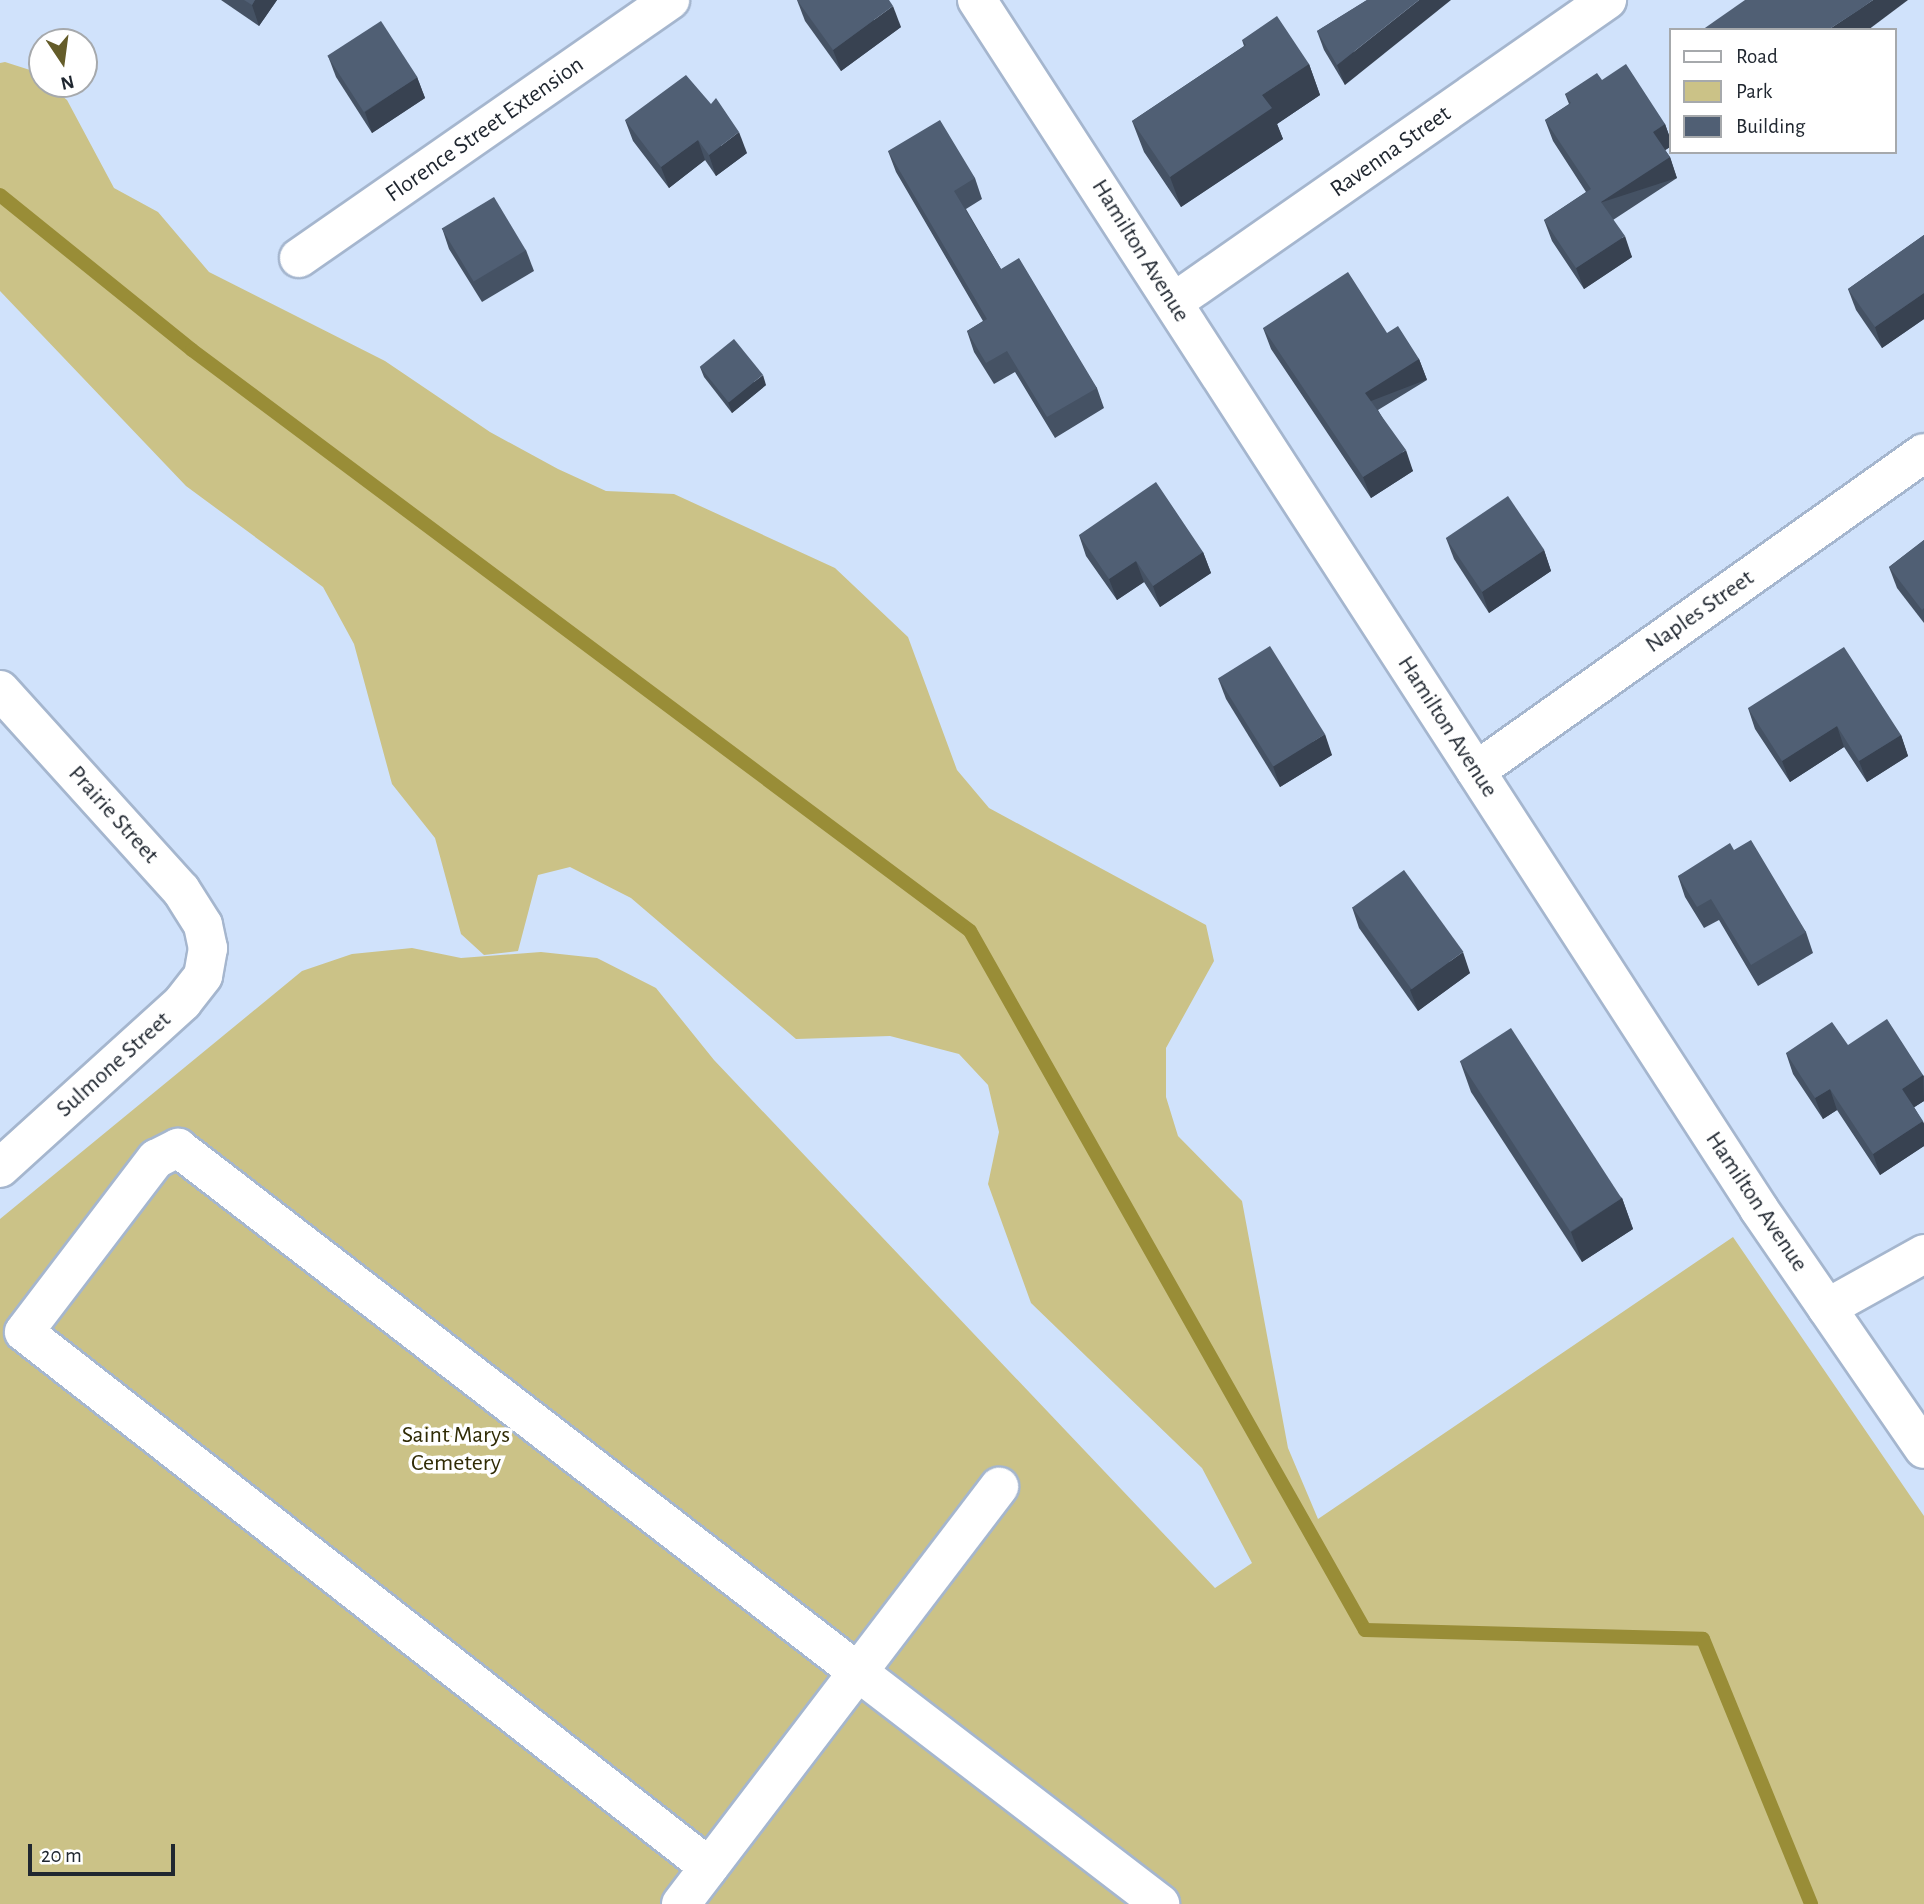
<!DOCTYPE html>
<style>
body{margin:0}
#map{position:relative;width:1924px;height:1904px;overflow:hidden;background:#d0e2fb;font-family:"Alegreya Sans",sans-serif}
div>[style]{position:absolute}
.green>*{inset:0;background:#cbc287}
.stream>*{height:14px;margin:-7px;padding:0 7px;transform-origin:7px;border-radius:7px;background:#998d37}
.roads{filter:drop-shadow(2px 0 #a5b6ce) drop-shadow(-2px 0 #a5b6ce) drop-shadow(0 2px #a5b6ce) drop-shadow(0 -2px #a5b6ce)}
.minor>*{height:38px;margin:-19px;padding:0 19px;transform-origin:19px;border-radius:19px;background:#fff}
.wall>*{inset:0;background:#455264}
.shaded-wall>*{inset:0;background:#384251;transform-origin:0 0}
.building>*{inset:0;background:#505f74;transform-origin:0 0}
span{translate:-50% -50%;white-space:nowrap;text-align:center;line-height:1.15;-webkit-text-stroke:7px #fff;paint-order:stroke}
.street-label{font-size:24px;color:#202730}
.park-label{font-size:24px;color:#302b05}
.legend{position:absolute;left:1669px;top:28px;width:228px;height:126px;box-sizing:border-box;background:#fff;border:2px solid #a6a9ac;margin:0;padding:9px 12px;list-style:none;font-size:21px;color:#202730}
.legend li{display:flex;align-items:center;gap:14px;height:35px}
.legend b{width:35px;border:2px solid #a6a9ac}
.north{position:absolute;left:28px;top:28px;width:70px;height:70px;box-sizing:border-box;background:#fff;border:2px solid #a6a9ac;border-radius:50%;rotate:167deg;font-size:19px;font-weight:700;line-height:28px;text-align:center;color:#202730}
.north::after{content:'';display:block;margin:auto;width:24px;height:32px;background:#645c29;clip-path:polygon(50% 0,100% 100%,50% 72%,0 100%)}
.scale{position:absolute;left:28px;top:1844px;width:147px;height:32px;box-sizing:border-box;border:4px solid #202730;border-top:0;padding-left:9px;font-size:21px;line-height:24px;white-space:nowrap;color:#202730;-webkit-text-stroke:5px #fff;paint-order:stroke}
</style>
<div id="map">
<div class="green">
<div style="clip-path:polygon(5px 62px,30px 70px,67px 100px,114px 188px,158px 212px,209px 272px,385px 361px,490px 432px,558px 469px,606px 491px,674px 494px,835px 568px,908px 637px,957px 770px,989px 808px,1206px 925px,1214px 961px,1166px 1048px,1166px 1097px,1178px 1136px,1242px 1201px,1288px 1448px,1318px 1519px,1733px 1237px,1924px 1516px,1924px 1904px,0 1904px,0 1219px,302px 971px,352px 954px,412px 948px,461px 958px,541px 952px,597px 958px,656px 988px,714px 1060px,1215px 1588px,1252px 1563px,1202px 1468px,1031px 1303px,988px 1184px,999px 1132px,988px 1085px,959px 1054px,890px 1036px,796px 1039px,631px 898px,570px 867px,538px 875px,518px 951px,484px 955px,461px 934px,435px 838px,392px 784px,354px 644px,323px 587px,186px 486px,0 291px,0 63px)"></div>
</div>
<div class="stream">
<div style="left:0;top:195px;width:247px;rotate:38.9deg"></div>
<div style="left:192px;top:350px;width:971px;rotate:36.75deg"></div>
<div style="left:970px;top:931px;width:803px;rotate:60.53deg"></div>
<div style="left:1365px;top:1630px;width:338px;rotate:1.5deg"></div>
<div style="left:1703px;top:1639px;width:286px;rotate:67.8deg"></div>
</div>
<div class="roads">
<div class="minor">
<div style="left:977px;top:0;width:1440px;rotate:57.1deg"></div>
<div style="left:1759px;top:1209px;width:291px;rotate:55.5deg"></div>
<div style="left:299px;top:258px;width:452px;rotate:-34.8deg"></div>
<div style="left:1174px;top:302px;width:528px;rotate:-34.89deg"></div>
<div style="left:0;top:690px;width:270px;rotate:47.9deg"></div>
<div style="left:181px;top:890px;width:41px;rotate:57.8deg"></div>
<div style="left:203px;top:925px;width:24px;rotate:78deg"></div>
<div style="left:208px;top:948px;width:28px;rotate:100deg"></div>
<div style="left:203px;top:976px;width:33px;rotate:128deg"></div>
<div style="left:183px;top:1002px;width:247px;rotate:137.8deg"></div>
<div style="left:1476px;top:771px;width:549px;rotate:-35.37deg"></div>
<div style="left:1827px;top:1308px;width:111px;rotate:-29.1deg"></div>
<div style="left:709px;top:1867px;width:869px;rotate:-142.01deg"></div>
<div style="left:24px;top:1332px;width:218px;rotate:-52.7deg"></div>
<div style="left:156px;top:1159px;width:25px;rotate:-27deg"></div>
<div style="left:178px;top:1148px;width:858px;rotate:37.62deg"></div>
<div style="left:858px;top:1672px;width:233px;rotate:-52.7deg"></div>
<div style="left:681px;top:1904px;width:292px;rotate:-52.7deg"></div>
<div style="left:858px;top:1672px;width:381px;rotate:37.5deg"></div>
</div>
</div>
<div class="wall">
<div style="clip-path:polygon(221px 0,277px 0,259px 26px)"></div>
<div style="clip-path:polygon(797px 0,901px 27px,841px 71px,805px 21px)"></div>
<div style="clip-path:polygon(1367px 0,1345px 85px,1324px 50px,1317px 31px)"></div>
<div style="clip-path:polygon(1242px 40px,1309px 64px,1320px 95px,1277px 124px,1283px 139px,1181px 207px,1144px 152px,1132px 121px,1244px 46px)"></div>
<div style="clip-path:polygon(328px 56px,417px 77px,425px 98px,372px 133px,336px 77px)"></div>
<div style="clip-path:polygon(1602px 80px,1665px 124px,1670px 138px,1670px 147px,1665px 150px,1670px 157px,1677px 178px,1613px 220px,1632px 257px,1584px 289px,1552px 241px,1544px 220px,1586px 192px,1553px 141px,1545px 120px,1569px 104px,1565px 94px)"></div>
<div style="clip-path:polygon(625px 120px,747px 153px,716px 176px,705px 160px,669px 188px,633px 141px)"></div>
<div style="clip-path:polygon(888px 151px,975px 178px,982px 199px,966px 209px,1001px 269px,1097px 388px,1104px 408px,1055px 438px,1015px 372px,994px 384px,974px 352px,967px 331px,983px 321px,896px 172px)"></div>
<div style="clip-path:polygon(442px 228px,526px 250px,534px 271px,482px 302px,449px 249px)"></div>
<div style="clip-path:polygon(1924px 235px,1924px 319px,1882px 348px,1856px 310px,1848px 289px)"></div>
<div style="clip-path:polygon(1263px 328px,1387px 333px,1419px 359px,1427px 380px,1378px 410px,1413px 471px,1371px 498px,1271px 349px)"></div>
<div style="clip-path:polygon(700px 367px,766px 385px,732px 413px,704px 377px)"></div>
<div style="clip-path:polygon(1079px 535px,1203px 552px,1211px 573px,1160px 607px,1144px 582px,1117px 600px,1086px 556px)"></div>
<div style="clip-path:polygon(1446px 538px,1544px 550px,1551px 571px,1489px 613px,1454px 559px)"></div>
<div style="clip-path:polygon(1924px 540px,1924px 623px,1897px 588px,1889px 567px)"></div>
<div style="clip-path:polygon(1218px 678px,1332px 755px,1280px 787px,1226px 699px)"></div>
<div style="clip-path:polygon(1748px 708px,1901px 735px,1908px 756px,1867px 782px,1844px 747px,1790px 782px,1755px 729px)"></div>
<div style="clip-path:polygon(1734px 850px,1806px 932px,1813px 953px,1758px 986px,1719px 920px,1704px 928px,1685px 897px,1678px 876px)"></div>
<div style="clip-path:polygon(1352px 907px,1470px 973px,1418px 1011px,1359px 928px)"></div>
<div style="clip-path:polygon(1848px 1045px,1923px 1075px,1924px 1076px,1924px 1101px,1914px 1107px,1924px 1124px,1924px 1146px,1880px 1175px,1837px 1110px,1823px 1119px,1793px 1074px,1786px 1053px)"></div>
<div style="clip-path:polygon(1460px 1061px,1622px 1198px,1633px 1229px,1582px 1262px,1471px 1092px)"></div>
</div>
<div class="shaded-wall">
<div style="clip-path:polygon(255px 0,277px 0,259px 26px,252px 5px)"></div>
<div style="clip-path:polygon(1419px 0,1451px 0,1345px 85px,1337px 65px)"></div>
<div style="clip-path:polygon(1873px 0,1908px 0,1868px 30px,1828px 30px)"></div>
<div style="clip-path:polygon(893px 6px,901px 27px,841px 71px,833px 50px)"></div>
<div style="clip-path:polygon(1309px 64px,1320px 95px,1277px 124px,1283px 139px,1181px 207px,1170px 177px,1262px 95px)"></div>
<div style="clip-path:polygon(417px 77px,425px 98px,372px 133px,365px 112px)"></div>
<div style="clip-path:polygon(1665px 124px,1670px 138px,1670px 147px,1661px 153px,1653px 132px)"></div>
<div style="clip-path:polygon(739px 132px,747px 153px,716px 176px,709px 155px)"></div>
<div style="clip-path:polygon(698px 140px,705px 160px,669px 188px,661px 167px)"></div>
<div style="left:1670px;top:157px;width:22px;height:82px;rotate:72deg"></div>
<div style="clip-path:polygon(1625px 236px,1632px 257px,1584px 289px,1576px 268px)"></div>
<div style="clip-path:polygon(1924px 293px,1924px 319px,1882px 348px,1875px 327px)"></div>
<div style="left:1419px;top:359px;width:22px;height:64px;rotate:69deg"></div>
<div style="clip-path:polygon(763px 375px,766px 385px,732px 413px,728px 402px)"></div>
<div style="clip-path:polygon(1406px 450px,1413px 471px,1371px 498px,1363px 477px)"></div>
<div style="clip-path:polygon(1544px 550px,1551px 571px,1489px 613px,1482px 592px)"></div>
<div style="clip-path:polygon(1203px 552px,1211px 573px,1160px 607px,1153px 586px)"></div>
<div style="clip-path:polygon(1136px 561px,1144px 582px,1117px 600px,1109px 579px)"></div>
<div style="clip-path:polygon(1837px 726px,1844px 747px,1790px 782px,1782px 761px)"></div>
<div style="clip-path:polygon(1325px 734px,1332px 755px,1280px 787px,1273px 766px)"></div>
<div style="clip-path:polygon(1901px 735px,1908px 756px,1867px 782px,1859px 761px)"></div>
<div style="clip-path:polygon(1463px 952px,1470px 973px,1418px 1011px,1410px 990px)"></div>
<div style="clip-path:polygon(1923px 1075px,1924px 1101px,1910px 1110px,1902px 1089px)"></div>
<div style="clip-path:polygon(1830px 1089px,1837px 1110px,1823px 1119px,1815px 1098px)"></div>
<div style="clip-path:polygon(1923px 1121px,1924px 1124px,1924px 1146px,1880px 1175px,1873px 1154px)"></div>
<div style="clip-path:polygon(1622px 1198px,1633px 1229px,1582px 1262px,1571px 1232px)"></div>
</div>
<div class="building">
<div style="clip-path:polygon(244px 0,255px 0,252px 5px)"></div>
<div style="clip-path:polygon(797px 0,889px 0,893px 6px,833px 50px)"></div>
<div style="clip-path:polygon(1367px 0,1419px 0,1337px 65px,1317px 31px)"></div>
<div style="clip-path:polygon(1745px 0,1873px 0,1859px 10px,1828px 30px,1702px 30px)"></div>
<div style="clip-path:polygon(1277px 16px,1309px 64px,1262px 95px,1272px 108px,1170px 177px,1132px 121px,1246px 45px,1242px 40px)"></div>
<div style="left:381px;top:21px;width:67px;height:64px;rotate:57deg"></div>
<div style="clip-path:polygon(1626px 64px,1665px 124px,1653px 132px,1670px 157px,1601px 202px,1625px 236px,1576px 268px,1544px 220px,1591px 189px,1545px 120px,1571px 103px,1565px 94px,1597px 73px,1602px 80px)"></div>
<div style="clip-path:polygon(686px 75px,711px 104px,716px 98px,739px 132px,709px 155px,698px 140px,661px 167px,625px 120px)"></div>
<div style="clip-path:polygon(940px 120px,975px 178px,954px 191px,1001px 269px,1019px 258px,1097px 388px,1047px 417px,1007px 351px,986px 363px,967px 331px,987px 319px,888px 151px)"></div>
<div style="left:494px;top:197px;width:62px;height:61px;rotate:59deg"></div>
<div style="clip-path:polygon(1924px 235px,1924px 293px,1875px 327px,1848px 289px)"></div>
<div style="clip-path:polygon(1348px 272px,1387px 333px,1398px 326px,1419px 359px,1365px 393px,1406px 450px,1363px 477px,1263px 328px)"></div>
<div style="left:734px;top:339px;width:46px;height:44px;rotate:51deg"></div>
<div style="clip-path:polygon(1156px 482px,1203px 552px,1153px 586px,1136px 561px,1109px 579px,1079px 535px)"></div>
<div style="left:1508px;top:496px;width:65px;height:75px;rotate:56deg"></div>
<div style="clip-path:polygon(1924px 540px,1924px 608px,1922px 610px,1889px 567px)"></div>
<div style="left:1270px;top:646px;width:104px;height:61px;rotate:58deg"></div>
<div style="clip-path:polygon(1844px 647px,1901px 735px,1859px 761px,1837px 726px,1782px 761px,1748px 708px)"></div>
<div style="clip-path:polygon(1751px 840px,1806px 932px,1751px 965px,1711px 899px,1697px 907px,1678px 876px,1730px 843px,1734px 850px)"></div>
<div style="left:1404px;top:870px;width:101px;height:64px;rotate:54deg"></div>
<div style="clip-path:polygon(1887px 1019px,1923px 1075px,1902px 1089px,1923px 1121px,1873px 1154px,1830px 1089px,1815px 1098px,1786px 1053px,1832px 1022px,1848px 1045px)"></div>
<div style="left:1511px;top:1028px;width:203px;height:61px;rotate:57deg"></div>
</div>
<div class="street-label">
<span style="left:485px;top:130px;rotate:-35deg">Florence Street Extension</span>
<span style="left:1391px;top:152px;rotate:-35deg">Ravenna Street</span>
<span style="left:1140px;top:251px;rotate:58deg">Hamilton Avenue</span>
<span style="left:1700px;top:612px;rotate:-35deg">Naples Street</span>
<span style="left:1447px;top:727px;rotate:57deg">Hamilton Avenue</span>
<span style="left:113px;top:815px;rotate:48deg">Prairie Street</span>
<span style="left:114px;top:1065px;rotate:-42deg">Sulmone Street</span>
<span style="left:1756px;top:1202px;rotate:56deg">Hamilton Avenue</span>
</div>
<div class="park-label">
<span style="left:456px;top:1450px">Saint Marys<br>Cemetery</span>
</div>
<ul class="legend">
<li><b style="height:9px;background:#fff"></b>Road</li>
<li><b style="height:19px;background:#cbc287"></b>Park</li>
<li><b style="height:19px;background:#505f74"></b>Building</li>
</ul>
<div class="north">N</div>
<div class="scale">20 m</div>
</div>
